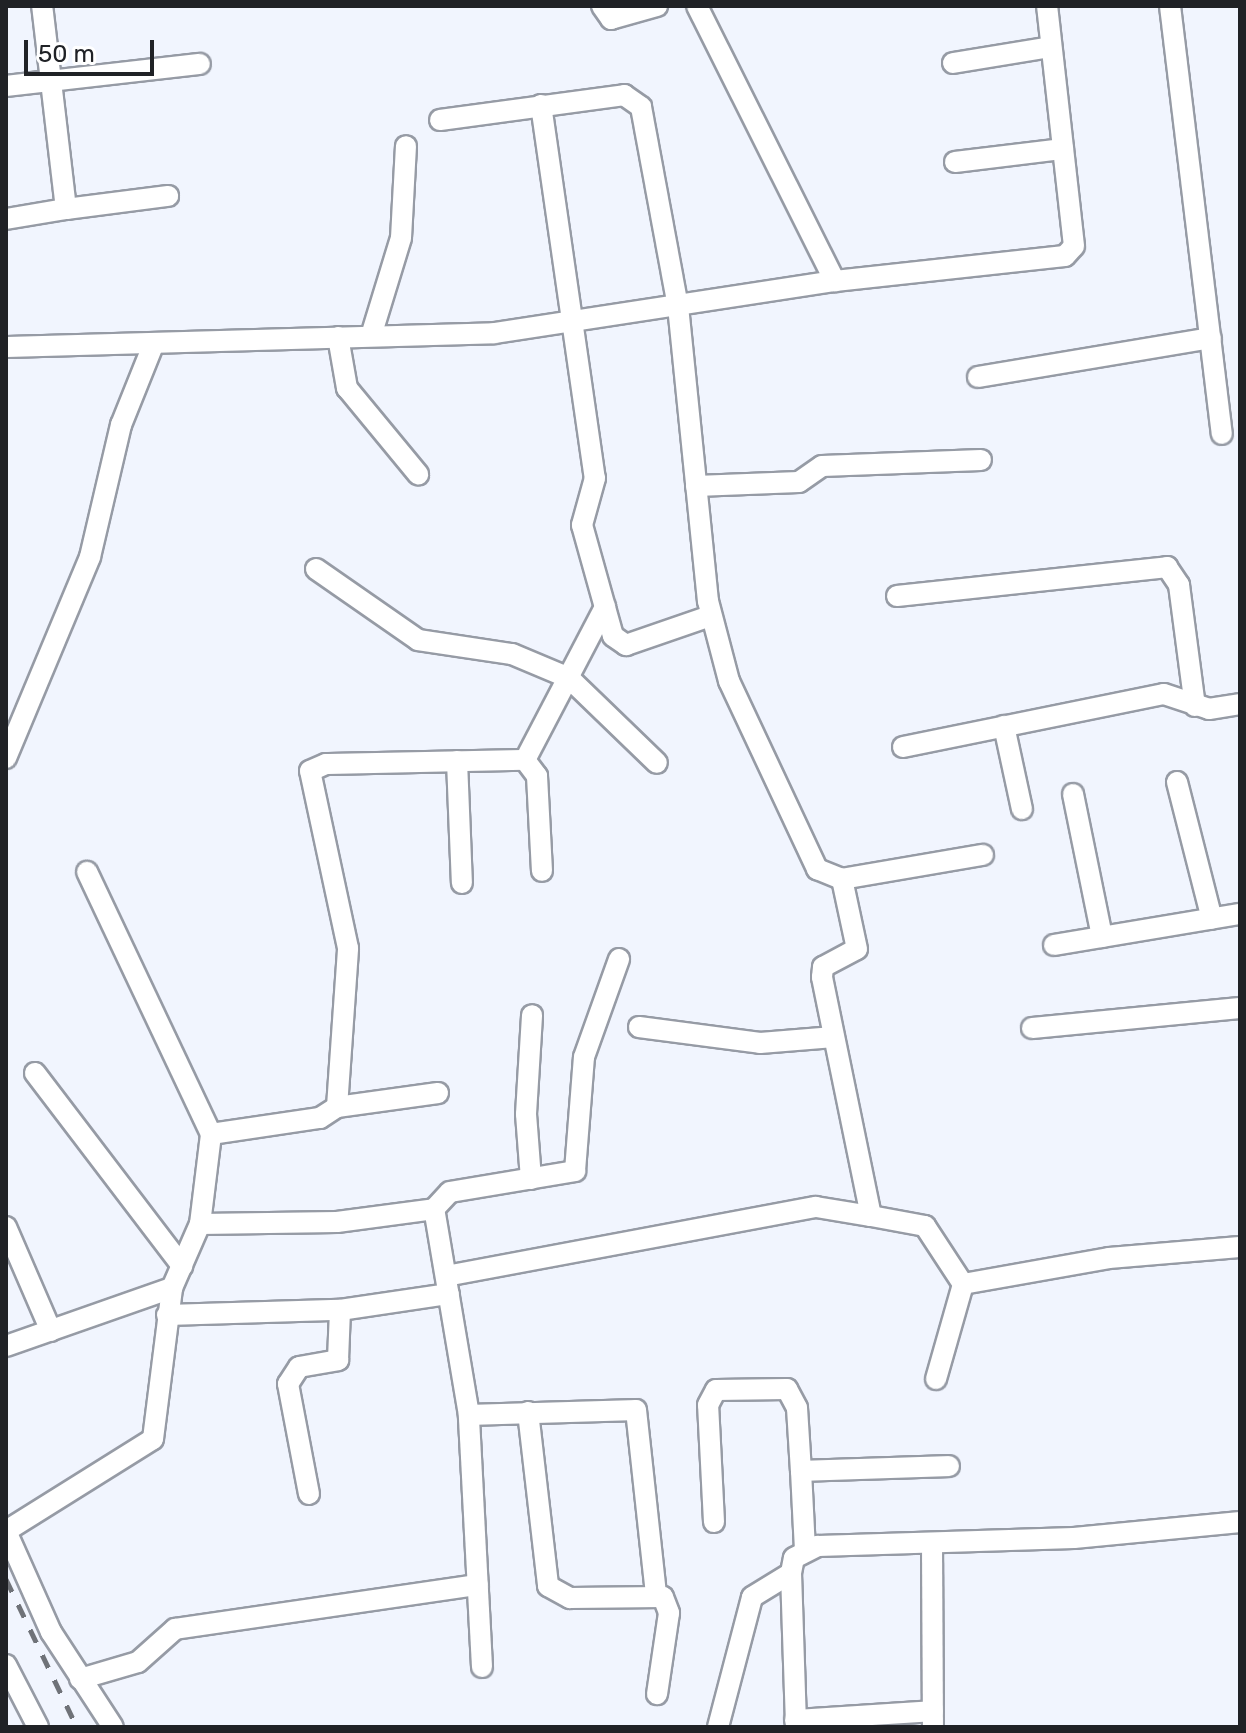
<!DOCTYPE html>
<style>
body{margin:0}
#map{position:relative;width:1246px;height:1733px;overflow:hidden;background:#f1f5fe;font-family:Rubik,sans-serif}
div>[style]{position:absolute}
.roads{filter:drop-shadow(2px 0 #969ba5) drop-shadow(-2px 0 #969ba5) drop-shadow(0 2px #969ba5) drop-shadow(0 -2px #969ba5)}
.street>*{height:20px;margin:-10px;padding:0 10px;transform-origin:10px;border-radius:10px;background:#fff}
.rail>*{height:5px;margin-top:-2.5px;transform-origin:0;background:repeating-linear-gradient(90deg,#6f7278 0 14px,transparent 0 28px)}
span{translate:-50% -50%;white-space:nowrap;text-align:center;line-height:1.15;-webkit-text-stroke:7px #fff;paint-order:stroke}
.frame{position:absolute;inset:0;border:8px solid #202226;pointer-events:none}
.scale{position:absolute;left:24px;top:40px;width:130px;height:36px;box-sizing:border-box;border:4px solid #202226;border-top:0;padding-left:10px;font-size:24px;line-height:28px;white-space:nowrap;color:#202226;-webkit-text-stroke:6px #fff;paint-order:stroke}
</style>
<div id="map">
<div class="roads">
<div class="street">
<div style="left:602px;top:6px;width:16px;rotate:55deg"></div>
<div style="left:611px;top:19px;width:48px;rotate:-15.8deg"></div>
<div style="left:697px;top:6px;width:308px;rotate:63.4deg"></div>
<div style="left:1170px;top:6px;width:431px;rotate:83.1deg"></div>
<div style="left:953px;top:63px;width:99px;rotate:-9.3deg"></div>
<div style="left:6px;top:86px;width:195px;rotate:-6.5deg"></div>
<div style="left:541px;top:105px;width:377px;rotate:81.8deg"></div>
<div style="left:595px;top:478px;width:49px;rotate:105.5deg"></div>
<div style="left:582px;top:525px;width:115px;rotate:74.4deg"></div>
<div style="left:613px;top:636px;width:16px;rotate:35deg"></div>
<div style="left:626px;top:645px;width:89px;rotate:-19deg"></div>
<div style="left:440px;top:120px;width:186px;rotate:-7.7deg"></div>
<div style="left:624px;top:95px;width:21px;rotate:35deg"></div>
<div style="left:641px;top:107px;width:202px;rotate:79.5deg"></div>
<div style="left:678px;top:306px;width:297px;rotate:84.2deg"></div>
<div style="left:708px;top:601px;width:83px;rotate:75.3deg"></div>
<div style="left:729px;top:681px;width:208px;rotate:64.9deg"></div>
<div style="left:817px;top:869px;width:27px;rotate:22deg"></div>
<div style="left:842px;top:879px;width:143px;rotate:-9.7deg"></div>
<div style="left:955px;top:162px;width:109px;rotate:-6.9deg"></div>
<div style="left:66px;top:209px;width:103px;rotate:-7.3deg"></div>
<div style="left:6px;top:219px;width:61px;rotate:-9.5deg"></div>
<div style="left:66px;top:209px;width:204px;rotate:-96.7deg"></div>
<div style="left:371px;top:336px;width:102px;rotate:-73deg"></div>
<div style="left:401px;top:238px;width:92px;rotate:-86.9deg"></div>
<div style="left:338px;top:337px;width:52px;rotate:80deg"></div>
<div style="left:347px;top:388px;width:112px;rotate:50.5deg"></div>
<div style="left:6px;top:347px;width:488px;rotate:-1.6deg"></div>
<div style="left:494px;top:333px;width:345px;rotate:-8.7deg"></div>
<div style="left:835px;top:281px;width:231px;rotate:-6.2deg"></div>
<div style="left:1065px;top:256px;width:13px;rotate:-48deg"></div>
<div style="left:1074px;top:246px;width:242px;rotate:-96.4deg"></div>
<div style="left:978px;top:377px;width:236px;rotate:-9.5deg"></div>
<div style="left:696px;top:486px;width:103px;rotate:-2.2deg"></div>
<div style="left:799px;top:482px;width:28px;rotate:-35deg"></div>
<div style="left:822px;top:466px;width:159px;rotate:-2.2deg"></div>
<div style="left:316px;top:569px;width:124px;rotate:34.8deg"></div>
<div style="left:418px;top:640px;width:95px;rotate:8.5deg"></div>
<div style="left:512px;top:654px;width:62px;rotate:22.8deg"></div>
<div style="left:569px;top:678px;width:122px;rotate:44deg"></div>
<div style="left:897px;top:596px;width:272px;rotate:-6.1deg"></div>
<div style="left:1167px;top:567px;width:22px;rotate:56deg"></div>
<div style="left:1179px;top:585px;width:122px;rotate:82.5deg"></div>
<div style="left:1004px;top:726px;width:85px;rotate:77.8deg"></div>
<div style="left:903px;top:747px;width:266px;rotate:-11.5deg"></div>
<div style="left:1164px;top:694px;width:47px;rotate:18.4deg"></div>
<div style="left:1209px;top:709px;width:31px;rotate:-9deg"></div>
<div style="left:6px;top:758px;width:218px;rotate:-67.3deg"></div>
<div style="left:90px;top:557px;width:136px;rotate:-76.8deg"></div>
<div style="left:121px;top:425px;width:88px;rotate:-68.1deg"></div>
<div style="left:525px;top:760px;width:20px;rotate:53deg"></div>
<div style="left:537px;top:776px;width:95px;rotate:87deg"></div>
<div style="left:457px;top:761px;width:122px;rotate:87.7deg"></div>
<div style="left:1177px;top:782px;width:141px;rotate:75.7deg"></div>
<div style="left:1073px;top:794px;width:146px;rotate:78.5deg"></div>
<div style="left:1054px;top:945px;width:189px;rotate:-9.5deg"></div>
<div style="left:639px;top:1027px;width:122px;rotate:7.5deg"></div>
<div style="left:760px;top:1043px;width:74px;rotate:-4.6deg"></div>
<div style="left:1032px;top:1028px;width:209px;rotate:-5.5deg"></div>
<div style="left:35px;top:1073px;width:243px;rotate:52.7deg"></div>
<div style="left:337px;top:1107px;width:102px;rotate:-7.9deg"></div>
<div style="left:211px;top:1134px;width:110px;rotate:-8.4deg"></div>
<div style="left:320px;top:1118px;width:20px;rotate:-33deg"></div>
<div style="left:337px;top:1107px;width:159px;rotate:-86deg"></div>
<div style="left:348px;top:948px;width:181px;rotate:-102.1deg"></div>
<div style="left:310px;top:771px;width:17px;rotate:-24deg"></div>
<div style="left:326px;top:764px;width:199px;rotate:-1.2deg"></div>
<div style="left:525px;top:760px;width:173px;rotate:-62.4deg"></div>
<div style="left:531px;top:1179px;width:65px;rotate:-94.4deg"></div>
<div style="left:526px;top:1114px;width:99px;rotate:-86.5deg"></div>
<div style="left:871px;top:1216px;width:55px;rotate:10.5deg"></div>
<div style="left:925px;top:1226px;width:69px;rotate:56.8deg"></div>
<div style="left:963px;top:1284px;width:148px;rotate:-10.1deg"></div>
<div style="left:1109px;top:1258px;width:131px;rotate:-4.8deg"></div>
<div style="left:200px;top:1224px;width:137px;rotate:-0.8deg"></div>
<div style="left:337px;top:1222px;width:98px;rotate:-7.6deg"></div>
<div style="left:6px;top:1227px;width:113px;rotate:66.6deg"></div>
<div style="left:446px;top:1276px;width:376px;rotate:-10.6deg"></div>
<div style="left:816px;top:1207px;width:56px;rotate:9.3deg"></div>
<div style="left:871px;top:1216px;width:244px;rotate:-101.6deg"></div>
<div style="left:822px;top:977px;width:10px;rotate:-84deg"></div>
<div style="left:823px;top:967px;width:38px;rotate:-28deg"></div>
<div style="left:857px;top:949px;width:72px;rotate:-102.1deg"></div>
<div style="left:167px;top:1315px;width:173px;rotate:-1.7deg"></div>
<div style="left:340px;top:1310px;width:110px;rotate:-8.4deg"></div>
<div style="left:6px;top:1346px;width:176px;rotate:-19.3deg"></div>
<div style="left:936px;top:1379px;width:99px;rotate:-74.1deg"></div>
<div style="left:528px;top:1412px;width:175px;rotate:83.4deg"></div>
<div style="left:548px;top:1586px;width:25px;rotate:29deg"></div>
<div style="left:570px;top:1598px;width:93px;rotate:-0.6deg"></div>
<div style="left:663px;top:1597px;width:17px;rotate:69deg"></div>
<div style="left:669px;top:1613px;width:82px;rotate:98.4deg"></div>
<div style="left:469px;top:1415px;width:167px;rotate:-1.7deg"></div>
<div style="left:636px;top:1410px;width:186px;rotate:83.8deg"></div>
<div style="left:309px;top:1494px;width:112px;rotate:-100.8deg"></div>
<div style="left:288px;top:1384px;width:20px;rotate:-57deg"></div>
<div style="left:299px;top:1367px;width:40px;rotate:-10deg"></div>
<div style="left:338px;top:1360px;width:50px;rotate:-87.7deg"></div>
<div style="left:714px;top:1522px;width:117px;rotate:-92.9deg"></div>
<div style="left:708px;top:1405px;width:17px;rotate:-62deg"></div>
<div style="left:716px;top:1390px;width:71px;rotate:-0.8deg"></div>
<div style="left:787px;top:1389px;width:21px;rotate:62deg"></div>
<div style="left:797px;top:1408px;width:63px;rotate:86.4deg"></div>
<div style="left:6px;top:1531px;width:173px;rotate:-32deg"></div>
<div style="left:153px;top:1439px;width:152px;rotate:-82.8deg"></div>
<div style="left:172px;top:1288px;width:70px;rotate:-66.4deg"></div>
<div style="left:200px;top:1224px;width:91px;rotate:-83deg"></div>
<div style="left:211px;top:1134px;width:290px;rotate:-115.3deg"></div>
<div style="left:6px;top:1531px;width:111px;rotate:66deg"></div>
<div style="left:51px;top:1632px;width:113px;rotate:56.9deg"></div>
<div style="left:932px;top:1544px;width:183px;rotate:89.7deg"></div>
<div style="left:805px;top:1550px;width:79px;rotate:-92.9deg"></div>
<div style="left:801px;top:1471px;width:148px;rotate:-1.9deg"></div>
<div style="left:791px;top:1573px;width:15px;rotate:-79deg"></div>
<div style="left:794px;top:1558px;width:27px;rotate:-27deg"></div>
<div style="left:818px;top:1546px;width:256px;rotate:-1.8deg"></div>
<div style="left:1074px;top:1538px;width:167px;rotate:-5.5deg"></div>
<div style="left:6px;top:1665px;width:70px;rotate:62.7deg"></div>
<div style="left:482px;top:1667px;width:252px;rotate:-93deg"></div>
<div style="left:469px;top:1415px;width:209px;rotate:-99.6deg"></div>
<div style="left:434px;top:1209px;width:23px;rotate:-47deg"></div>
<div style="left:450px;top:1192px;width:127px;rotate:-9.5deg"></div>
<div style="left:575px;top:1171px;width:114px;rotate:-85.5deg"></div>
<div style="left:584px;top:1057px;width:104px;rotate:-70.3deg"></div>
<div style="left:80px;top:1679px;width:60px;rotate:-16.3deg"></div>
<div style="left:138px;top:1662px;width:50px;rotate:-41.7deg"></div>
<div style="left:175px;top:1629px;width:306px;rotate:-8.3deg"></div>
<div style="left:795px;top:1720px;width:138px;rotate:-3.7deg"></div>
<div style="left:718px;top:1727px;width:134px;rotate:-75.3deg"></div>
<div style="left:752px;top:1597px;width:46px;rotate:-31.6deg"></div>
<div style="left:791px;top:1573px;width:154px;rotate:88.1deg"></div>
</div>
</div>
<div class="rail">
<div style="left:6px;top:1579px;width:164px;rotate:64.4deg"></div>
</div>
<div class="frame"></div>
<div class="scale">50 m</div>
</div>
